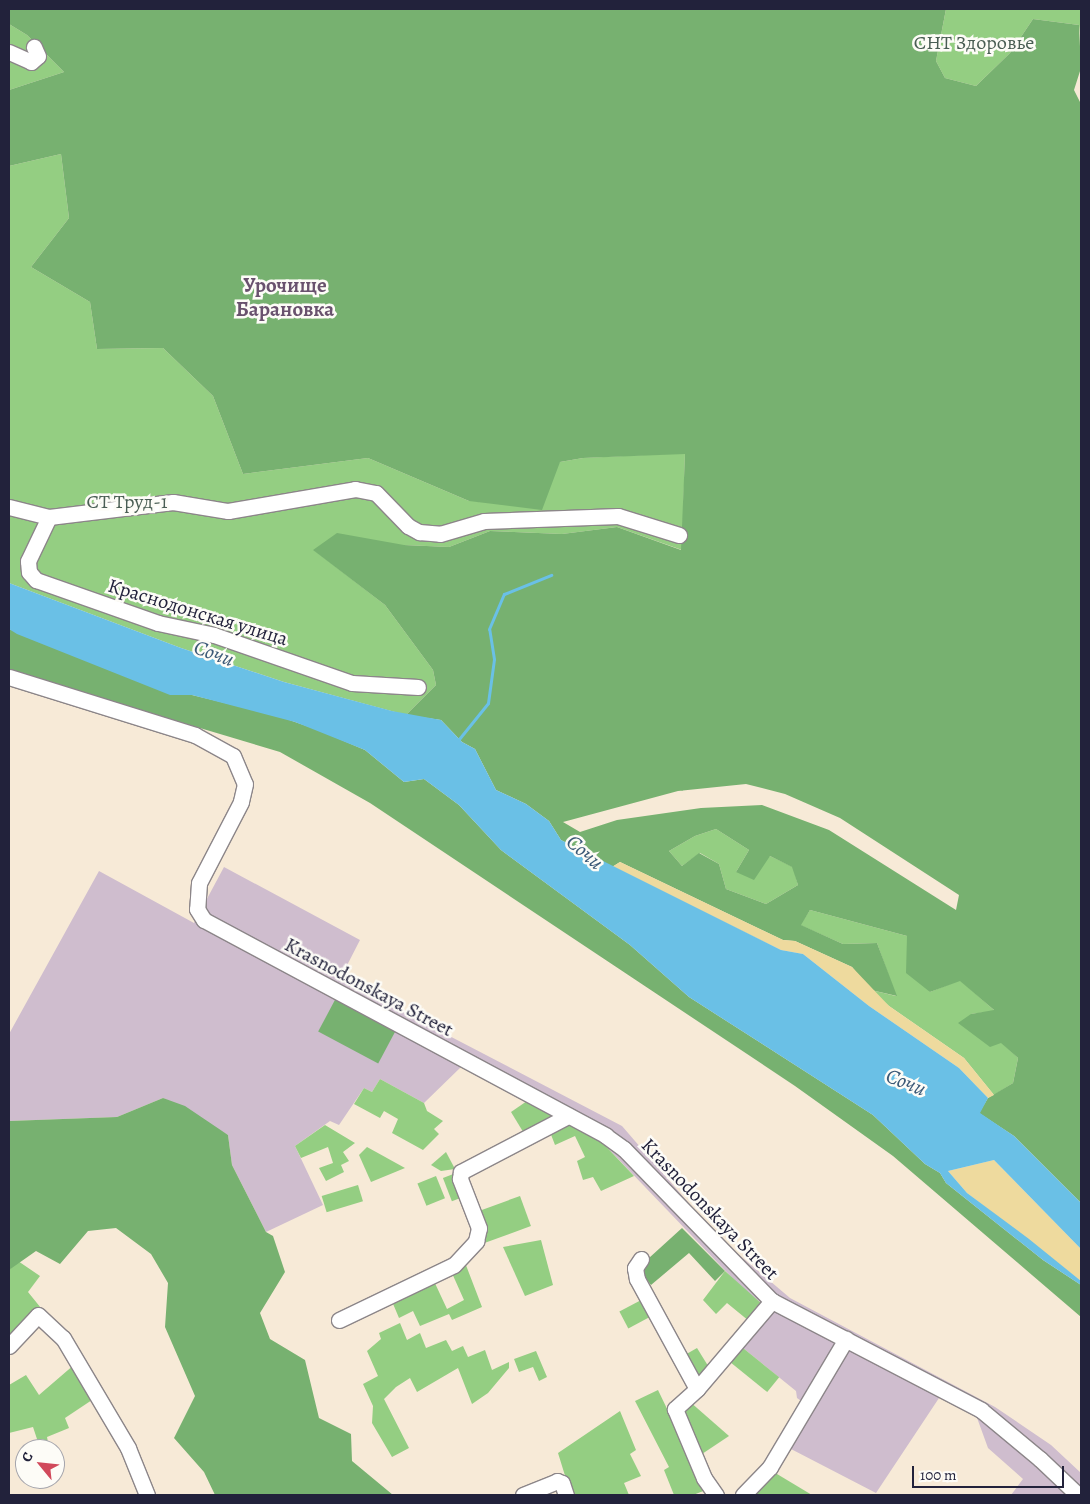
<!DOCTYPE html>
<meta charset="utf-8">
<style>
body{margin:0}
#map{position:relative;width:1090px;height:1504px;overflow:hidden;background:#f7ead7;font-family:Alegreya,serif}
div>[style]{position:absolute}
.industrial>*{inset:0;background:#cfbdce}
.green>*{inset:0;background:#94ce82;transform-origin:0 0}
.forest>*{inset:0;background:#77b170;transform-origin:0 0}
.sand>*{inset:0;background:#eeda9e}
.water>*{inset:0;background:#6ac0e6}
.stream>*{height:3px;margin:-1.5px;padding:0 1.5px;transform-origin:1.5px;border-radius:1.5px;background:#6ac0e6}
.roads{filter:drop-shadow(1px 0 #8c8689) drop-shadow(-1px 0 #8c8689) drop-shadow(0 1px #8c8689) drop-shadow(0 -1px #8c8689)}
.minor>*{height:15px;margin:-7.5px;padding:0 7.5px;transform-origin:7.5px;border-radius:7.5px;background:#fff}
span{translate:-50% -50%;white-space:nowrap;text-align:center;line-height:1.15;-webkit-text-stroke:5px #fdfcf7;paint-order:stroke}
.park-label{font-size:20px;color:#4a5e54}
.street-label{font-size:20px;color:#22223b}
.neighbourhood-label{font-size:21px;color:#69526e;font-weight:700}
.water-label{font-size:21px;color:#3b5977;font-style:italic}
.frame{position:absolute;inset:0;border:10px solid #22223b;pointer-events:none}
.north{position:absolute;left:15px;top:1439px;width:50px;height:50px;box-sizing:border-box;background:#fdfcf7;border:1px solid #a5a5ac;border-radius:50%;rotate:298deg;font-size:14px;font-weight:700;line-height:20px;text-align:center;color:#22223b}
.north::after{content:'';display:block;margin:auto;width:18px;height:22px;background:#d1495b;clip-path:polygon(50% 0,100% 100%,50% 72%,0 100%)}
.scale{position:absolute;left:912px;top:1466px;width:152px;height:22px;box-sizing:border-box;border:2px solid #22223b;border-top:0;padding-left:6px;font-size:15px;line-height:18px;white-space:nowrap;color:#22223b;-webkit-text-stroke:4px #fdfcf7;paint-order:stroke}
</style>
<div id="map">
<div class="industrial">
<div style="clip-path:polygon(224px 867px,360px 940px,340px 979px,622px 1126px,718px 1237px,790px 1298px,995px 1407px,1051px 1445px,1081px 1473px,1081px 1495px,1011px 1495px,1023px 1479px,988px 1448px,976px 1415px,941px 1395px,876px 1493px,791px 1449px,811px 1408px,797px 1398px,796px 1391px,738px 1344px,773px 1312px,741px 1287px,598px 1138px,461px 1067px,424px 1103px,380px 1079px,372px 1092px,364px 1088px,339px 1125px,330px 1121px,295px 1146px,323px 1205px,266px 1232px,232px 1165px,228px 1135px,163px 1098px,117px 1117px,9px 1121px,9px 1034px,99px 871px,194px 923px)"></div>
</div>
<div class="green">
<div style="clip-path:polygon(946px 9px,1081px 9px,1081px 42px,1079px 25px,1033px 19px,1010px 53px,976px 86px,945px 78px,936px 61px)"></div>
<div style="clip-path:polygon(9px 24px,27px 35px,64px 72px,9px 90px)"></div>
<div style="clip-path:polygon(61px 154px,69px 218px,31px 267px,90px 302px,97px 349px,163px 348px,213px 396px,243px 474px,368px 458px,469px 501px,560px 462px,583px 458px,685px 453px,682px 550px,617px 527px,562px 534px,490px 531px,449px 547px,404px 545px,314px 550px,385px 605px,433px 670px,436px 685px,406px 715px,284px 682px,181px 648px,9px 583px,9px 166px)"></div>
<div style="clip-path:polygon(716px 829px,749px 850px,736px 872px,770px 856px,793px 867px,798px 885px,766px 904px,726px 889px,719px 864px,700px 853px,682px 866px,669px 851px,695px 836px)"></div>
<div style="clip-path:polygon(810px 910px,907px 936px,930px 992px,960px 980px,995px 1011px,971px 1014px,1018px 1058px,1013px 1083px,994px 1095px,964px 1058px,889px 1006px,871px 990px,896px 996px,877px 943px,843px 944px,800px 925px)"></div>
<div style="clip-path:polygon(380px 1079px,424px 1103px,427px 1111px,443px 1121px,434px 1129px,439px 1134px,423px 1150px,392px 1133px,398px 1119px,384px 1111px,380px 1118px,354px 1104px,364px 1088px,372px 1092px)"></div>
<div style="clip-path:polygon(527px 1101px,558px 1116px,525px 1135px,511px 1112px)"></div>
<div style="clip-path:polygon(570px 1122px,598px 1138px,634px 1176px,601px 1191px,593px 1177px,583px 1180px,577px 1161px,585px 1157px,575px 1136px,555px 1145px,550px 1132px)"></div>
<div style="clip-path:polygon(325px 1125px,355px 1143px,343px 1152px,349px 1161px,341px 1165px,344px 1172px,326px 1181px,319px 1168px,333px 1163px,328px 1147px,301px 1158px,295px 1146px)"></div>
<div style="clip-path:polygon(367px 1147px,405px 1168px,371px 1182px,359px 1155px)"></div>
<div style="clip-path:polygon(446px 1152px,455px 1169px,441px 1171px,431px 1165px)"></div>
<div style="left:456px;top:1173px;width:25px;height:14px;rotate:69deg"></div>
<div style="left:436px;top:1176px;width:24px;height:20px;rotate:68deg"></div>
<div style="left:358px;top:1185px;width:17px;height:38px;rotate:73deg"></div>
<div style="left:520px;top:1196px;width:32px;height:48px;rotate:70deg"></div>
<div style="clip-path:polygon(541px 1240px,553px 1285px,525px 1296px,503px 1247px)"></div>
<div style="clip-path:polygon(464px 1260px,482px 1307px,452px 1320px,449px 1314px,420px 1326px,413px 1311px,399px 1318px,391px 1299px,433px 1279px,447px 1309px,464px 1300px,451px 1271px)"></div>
<div style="clip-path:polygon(18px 1261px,40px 1276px,28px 1292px,45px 1313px,9px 1352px,9px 1270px)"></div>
<div style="clip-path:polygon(725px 1271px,762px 1304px,749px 1321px,727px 1303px,716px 1314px,703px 1300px)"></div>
<div style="left:645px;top:1298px;width:19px;height:29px;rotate:62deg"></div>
<div style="clip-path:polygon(400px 1323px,407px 1340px,420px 1333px,426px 1348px,446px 1340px,452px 1351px,463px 1346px,468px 1357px,485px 1350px,492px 1370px,509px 1362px,509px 1368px,488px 1393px,472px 1404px,458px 1368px,417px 1392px,410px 1378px,396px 1387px,384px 1399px,409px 1448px,392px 1457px,372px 1423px,373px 1406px,363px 1384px,378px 1376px,367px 1351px,381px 1339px,379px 1333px)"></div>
<div style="left:738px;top:1344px;width:53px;height:19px;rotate:39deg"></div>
<div style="clip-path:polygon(697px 1348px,710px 1369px,697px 1382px,683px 1356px)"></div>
<div style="clip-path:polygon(536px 1351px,547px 1377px,539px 1381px,533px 1367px,519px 1372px,514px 1359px)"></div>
<div style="clip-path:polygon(75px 1364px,95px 1398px,65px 1418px,69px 1428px,47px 1437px,48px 1442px,39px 1445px,33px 1427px,9px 1433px,9px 1385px,26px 1375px,39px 1395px)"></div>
<div style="clip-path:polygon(658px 1390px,706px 1490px,693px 1495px,674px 1495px,664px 1470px,669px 1467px,635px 1401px)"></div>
<div style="clip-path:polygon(689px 1401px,729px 1436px,699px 1456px,680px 1407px)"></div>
<div style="clip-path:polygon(620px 1411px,636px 1450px,630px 1454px,641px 1476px,624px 1483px,629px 1495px,571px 1495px,558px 1453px)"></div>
<div style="clip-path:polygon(772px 1471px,812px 1495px,745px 1495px)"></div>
</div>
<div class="forest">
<div style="clip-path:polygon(evenodd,9px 9px,946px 9px,936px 61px,945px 78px,976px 86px,1010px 53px,1033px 19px,1079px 25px,1081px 68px,1074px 90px,1081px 104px,1081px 1203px,1014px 1136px,979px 1113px,988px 1098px,1013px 1083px,1018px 1058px,1001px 1043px,990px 1047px,958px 1023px,971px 1014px,994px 1010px,960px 981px,930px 992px,906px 973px,907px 936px,810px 910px,801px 925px,843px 944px,877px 943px,897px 996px,871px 990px,852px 967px,795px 941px,783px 940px,620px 862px,612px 867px,561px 840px,549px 821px,526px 804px,496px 790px,475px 749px,462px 742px,441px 720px,406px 715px,436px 685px,433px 670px,385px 605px,313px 550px,337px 533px,404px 545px,449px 547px,490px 531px,562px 534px,617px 527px,681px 550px,685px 454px,583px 458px,560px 462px,542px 510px,469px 501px,368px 458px,243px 474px,213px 396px,163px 348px,97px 349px,90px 302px,31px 267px,69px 218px,61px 154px,9px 166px,9px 90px,64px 72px,27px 35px,9px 24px,9px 9px,746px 784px,785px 794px,840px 818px,959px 895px,956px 910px,829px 830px,762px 805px,701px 808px,617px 820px,580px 832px,563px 822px,678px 791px,746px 784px,9px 9px,716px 829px,749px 850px,736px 872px,754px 880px,770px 856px,792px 867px,798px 885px,766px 904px,726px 889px,719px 864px,699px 853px,682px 866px,669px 851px,695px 836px,716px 829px)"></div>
<div style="clip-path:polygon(9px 629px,170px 694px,192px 695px,275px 715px,318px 730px,365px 750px,404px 782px,424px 779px,459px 805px,501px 850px,630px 945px,689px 997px,873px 1115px,925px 1164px,940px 1173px,946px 1183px,1043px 1260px,1081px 1285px,1081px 1317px,893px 1156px,795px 1086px,370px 803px,280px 752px,9px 671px)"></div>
<div style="left:336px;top:998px;width:68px;height:38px;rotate:28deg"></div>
<div style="clip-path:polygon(163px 1098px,185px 1106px,228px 1135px,232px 1165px,266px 1232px,273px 1236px,285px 1272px,260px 1313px,270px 1339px,305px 1360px,319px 1418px,351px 1434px,352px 1461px,393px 1495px,215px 1495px,204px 1472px,174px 1438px,195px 1396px,165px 1327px,168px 1283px,151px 1254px,116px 1228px,88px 1231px,60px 1264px,36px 1251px,9px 1270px,9px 1121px,117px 1117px)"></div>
<div style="clip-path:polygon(682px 1228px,725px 1271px,715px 1281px,689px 1253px,651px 1285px,638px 1268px)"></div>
</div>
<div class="sand">
<div style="clip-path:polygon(620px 862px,783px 940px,795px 941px,852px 967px,889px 1006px,964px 1058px,994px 1095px,988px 1098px,959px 1068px,869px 1006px,803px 954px,781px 950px,612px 867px)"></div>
<div style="clip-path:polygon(994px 1160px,1081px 1249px,1081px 1281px,967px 1193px,948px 1171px)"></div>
</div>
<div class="water">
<div style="clip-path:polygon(9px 583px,181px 648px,284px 682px,392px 711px,441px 720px,462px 742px,475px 749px,496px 790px,526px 804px,549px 821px,561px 840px,781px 950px,803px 954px,869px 1006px,959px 1068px,988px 1098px,980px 1113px,1014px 1136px,1081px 1203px,1081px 1249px,994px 1160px,948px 1171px,967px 1193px,1029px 1239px,1081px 1281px,1081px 1285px,1043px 1260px,946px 1183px,940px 1173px,925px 1164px,873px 1115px,689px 997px,630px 945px,501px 850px,459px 805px,424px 779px,404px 782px,365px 750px,295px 722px,192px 695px,170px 695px,17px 634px,9px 629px)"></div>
</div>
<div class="stream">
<div style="left:459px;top:739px;width:46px;rotate:-51.1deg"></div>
<div style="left:488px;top:703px;width:44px;rotate:-82.2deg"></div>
<div style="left:494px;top:659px;width:30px;rotate:-99deg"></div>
<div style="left:489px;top:629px;width:38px;rotate:-67deg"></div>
<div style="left:504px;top:594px;width:51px;rotate:-22deg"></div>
</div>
<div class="roads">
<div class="minor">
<div style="left:9px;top:52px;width:24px;rotate:24deg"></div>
<div style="left:31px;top:62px;width:9px;rotate:-41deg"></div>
<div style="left:38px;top:56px;width:10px;rotate:-114deg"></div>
<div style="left:9px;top:507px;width:41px;rotate:14deg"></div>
<div style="left:49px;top:517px;width:125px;rotate:-6.9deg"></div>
<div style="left:173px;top:502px;width:56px;rotate:9.3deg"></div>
<div style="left:228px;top:511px;width:129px;rotate:-9.8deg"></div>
<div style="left:355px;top:489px;width:21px;rotate:11deg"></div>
<div style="left:376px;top:493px;width:46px;rotate:45.9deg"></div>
<div style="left:408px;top:526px;width:13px;rotate:29deg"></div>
<div style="left:419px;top:532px;width:21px;rotate:5deg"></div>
<div style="left:440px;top:534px;width:46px;rotate:-16.5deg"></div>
<div style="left:484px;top:521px;width:134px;rotate:-2.1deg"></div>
<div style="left:618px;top:516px;width:64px;rotate:17.3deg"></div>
<div style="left:49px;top:517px;width:49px;rotate:115.5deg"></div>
<div style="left:28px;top:561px;width:11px;rotate:85deg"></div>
<div style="left:29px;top:572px;width:11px;rotate:49deg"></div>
<div style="left:36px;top:580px;width:129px;rotate:19.4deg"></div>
<div style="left:158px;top:623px;width:57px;rotate:12.1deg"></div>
<div style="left:214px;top:635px;width:146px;rotate:19.2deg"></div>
<div style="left:352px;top:683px;width:66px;rotate:3.5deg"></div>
<div style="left:9px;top:677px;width:195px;rotate:17.3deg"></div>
<div style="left:195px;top:735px;width:43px;rotate:28.9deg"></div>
<div style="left:233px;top:756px;width:30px;rotate:67deg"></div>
<div style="left:245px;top:784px;width:18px;rotate:103deg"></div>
<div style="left:241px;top:802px;width:91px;rotate:117.4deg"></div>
<div style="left:199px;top:883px;width:26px;rotate:94deg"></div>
<div style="left:197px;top:909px;width:13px;rotate:58deg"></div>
<div style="left:204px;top:920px;width:456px;rotate:28.2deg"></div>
<div style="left:606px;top:1136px;width:22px;rotate:36deg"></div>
<div style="left:624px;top:1149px;width:212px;rotate:45.8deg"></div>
<div style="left:772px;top:1301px;width:236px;rotate:27.5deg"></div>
<div style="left:981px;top:1410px;width:77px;rotate:39.7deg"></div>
<div style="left:1040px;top:1459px;width:52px;rotate:43.5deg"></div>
<div style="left:641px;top:1259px;width:11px;rotate:124deg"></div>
<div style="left:635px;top:1268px;width:11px;rotate:80deg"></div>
<div style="left:637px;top:1279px;width:125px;rotate:61.4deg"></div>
<div style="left:697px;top:1389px;width:30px;rotate:138deg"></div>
<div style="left:675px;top:1409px;width:75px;rotate:67.2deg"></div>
<div style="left:704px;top:1478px;width:21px;rotate:55deg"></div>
<div style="left:339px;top:1320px;width:127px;rotate:-25.6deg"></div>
<div style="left:454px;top:1265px;width:33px;rotate:-47deg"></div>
<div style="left:476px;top:1241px;width:13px;rotate:-77deg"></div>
<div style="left:479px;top:1228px;width:53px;rotate:-111.2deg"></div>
<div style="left:460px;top:1179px;width:7px;rotate:-82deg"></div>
<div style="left:461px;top:1172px;width:121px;rotate:-27.6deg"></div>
<div style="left:9px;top:1346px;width:42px;rotate:-46.9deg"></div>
<div style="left:38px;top:1315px;width:34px;rotate:43deg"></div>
<div style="left:63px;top:1338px;width:128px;rotate:59.4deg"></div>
<div style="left:128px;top:1448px;width:51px;rotate:68deg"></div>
<div style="left:697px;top:1389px;width:116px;rotate:-49.6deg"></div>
<div style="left:523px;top:1495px;width:37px;rotate:-22deg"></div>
<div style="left:557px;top:1481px;width:5px;rotate:22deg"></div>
<div style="left:562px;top:1483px;width:13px;rotate:72deg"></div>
<div style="left:743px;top:1495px;width:39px;rotate:-46deg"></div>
<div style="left:770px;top:1467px;width:149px;rotate:-59.3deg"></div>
</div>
</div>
<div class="park-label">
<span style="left:974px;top:42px">СНТ Здоровье</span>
<span style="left:127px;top:501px">СТ Труд-1</span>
</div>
<div class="street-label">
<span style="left:198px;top:612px;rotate:17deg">Краснодонская улица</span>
<span style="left:369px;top:987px;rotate:28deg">Krasnodonskaya Street</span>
<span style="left:710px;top:1209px;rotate:46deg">Krasnodonskaya Street</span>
</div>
<div class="neighbourhood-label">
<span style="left:285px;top:297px">Урочище<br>Барановка</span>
</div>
<div class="water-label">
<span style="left:214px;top:653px;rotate:20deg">Сочи</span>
<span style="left:585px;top:852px;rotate:41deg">Сочи</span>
<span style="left:906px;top:1082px;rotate:22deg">Сочи</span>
</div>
<div class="frame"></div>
<div class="north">С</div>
<div class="scale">100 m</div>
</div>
